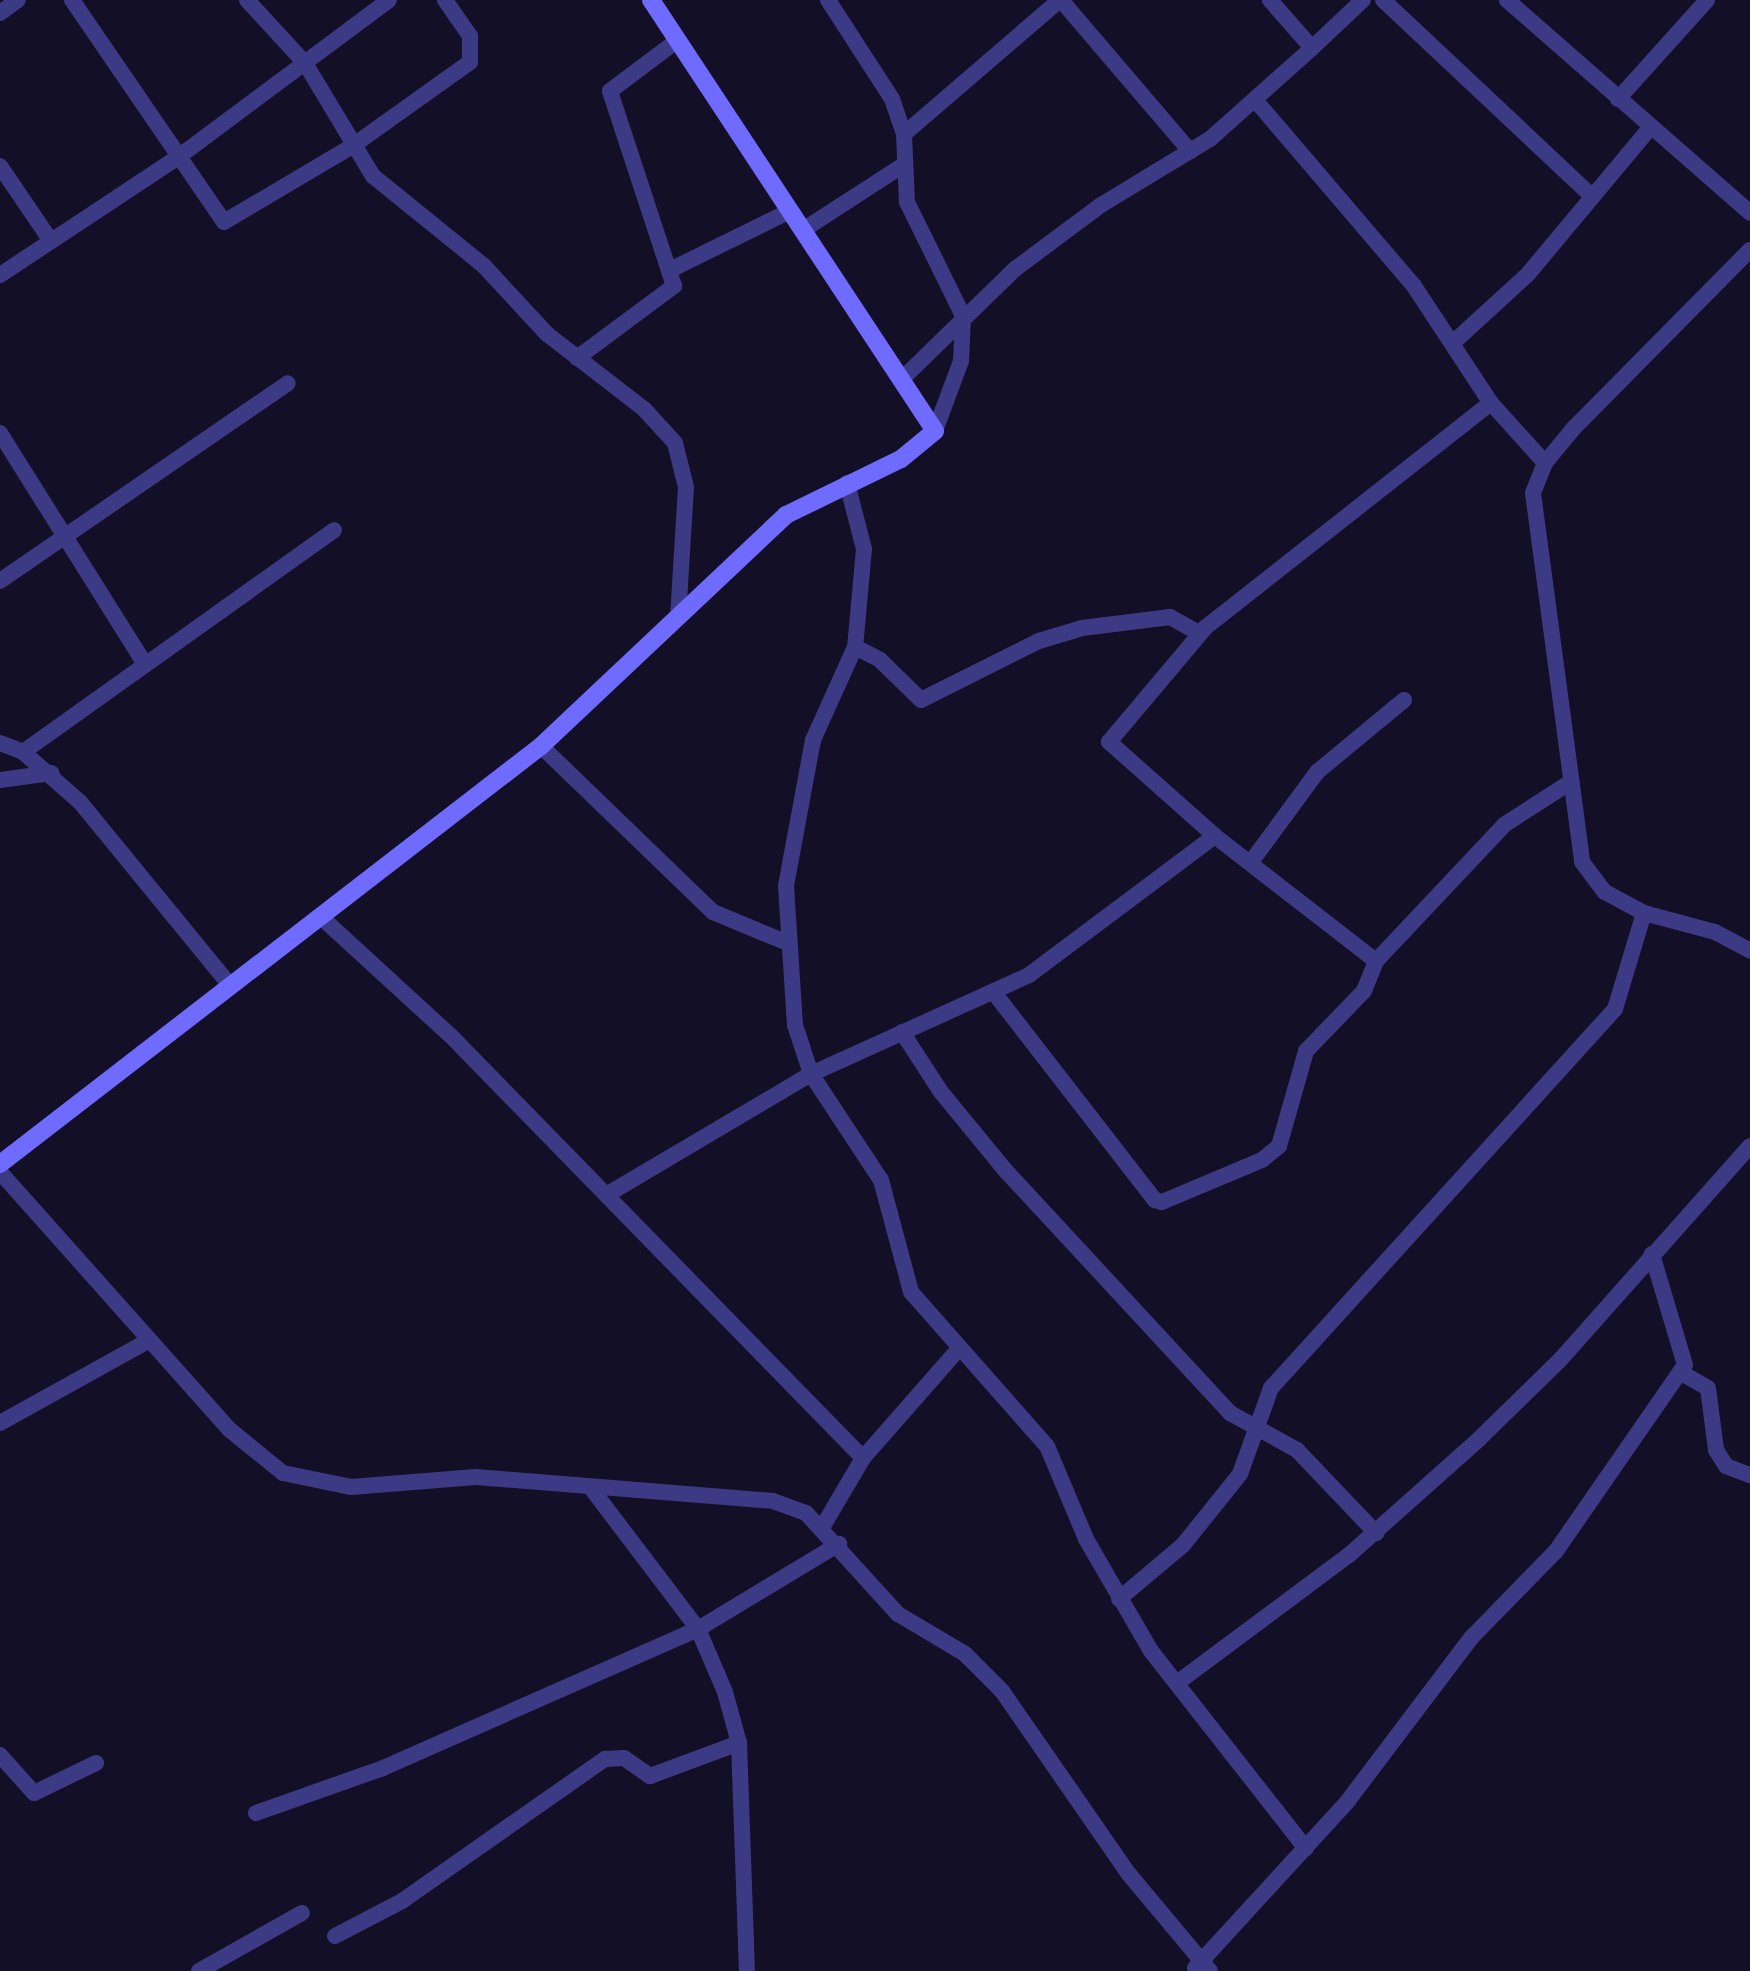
<!DOCTYPE html>
<style>
body{margin:0}
#map{position:relative;width:1750px;height:1971px;overflow:hidden;background:#130f26;font-family:Figtree,sans-serif}
div>[style]{position:absolute}
.street>*{height:16px;margin:-8px;padding:0 8px;transform-origin:8px;border-radius:8px;background:#3d3a85}
.secondary>*{height:18px;margin:-9px;padding:0 9px;transform-origin:9px;border-radius:9px;background:#6f6bff}
span{translate:-50% -50%;white-space:nowrap;text-align:center;line-height:1.15;-webkit-text-stroke:5px #130f26;paint-order:stroke}
</style>
<div id="map">
<div class="street">
<div style="left:72px;top:0;width:269px;rotate:55.6deg"></div>
<div style="left:224px;top:222px;width:147px;rotate:-30.6deg"></div>
<div style="left:351px;top:147px;width:146px;rotate:-35.5deg"></div>
<div style="left:470px;top:62px;width:26px;rotate:-90deg"></div>
<div style="left:470px;top:36px;width:44px;rotate:-124.8deg"></div>
<div style="left:247px;top:0;width:86px;rotate:47.4deg"></div>
<div style="left:305px;top:63px;width:132px;rotate:59deg"></div>
<div style="left:373px;top:176px;width:143px;rotate:39deg"></div>
<div style="left:484px;top:266px;width:93px;rotate:47.2deg"></div>
<div style="left:547px;top:334px;width:123px;rotate:37.7deg"></div>
<div style="left:644px;top:409px;width:46px;rotate:47.6deg"></div>
<div style="left:675px;top:443px;width:45px;rotate:76deg"></div>
<div style="left:686px;top:487px;width:130px;rotate:93.5deg"></div>
<div style="left:828px;top:0;width:118px;rotate:57.1deg"></div>
<div style="left:892px;top:99px;width:37px;rotate:71deg"></div>
<div style="left:904px;top:134px;width:68px;rotate:87.5deg"></div>
<div style="left:907px;top:202px;width:127px;rotate:63.8deg"></div>
<div style="left:963px;top:316px;width:45px;rotate:92.5deg"></div>
<div style="left:961px;top:361px;width:75px;rotate:110.4deg"></div>
<div style="left:1061px;top:0;width:199px;rotate:49.5deg"></div>
<div style="left:1383px;top:0;width:287px;rotate:43.2deg"></div>
<div style="left:1507px;top:0;width:323px;rotate:41.2deg"></div>
<div style="left:0;top:13px;width:22px;rotate:-36deg"></div>
<div style="left:1312px;top:48px;width:70px;rotate:-43.3deg"></div>
<div style="left:1618px;top:99px;width:133px;rotate:-48deg"></div>
<div style="left:1256px;top:101px;width:243px;rotate:49.5deg"></div>
<div style="left:1414px;top:286px;width:140px;rotate:56.7deg"></div>
<div style="left:1491px;top:403px;width:81px;rotate:48deg"></div>
<div style="left:904px;top:134px;width:206px;rotate:-40.7deg"></div>
<div style="left:0;top:166px;width:91px;rotate:55.8deg"></div>
<div style="left:803px;top:230px;width:118px;rotate:-32.9deg"></div>
<div style="left:1750px;top:250px;width:252px;rotate:134.7deg"></div>
<div style="left:1573px;top:429px;width:44px;rotate:129.5deg"></div>
<div style="left:1545px;top:463px;width:32px;rotate:112deg"></div>
<div style="left:1533px;top:493px;width:372px;rotate:82.4deg"></div>
<div style="left:1582px;top:862px;width:38px;rotate:53deg"></div>
<div style="left:1605px;top:892px;width:44px;rotate:28.3deg"></div>
<div style="left:1644px;top:913px;width:73px;rotate:15deg"></div>
<div style="left:1715px;top:932px;width:40px;rotate:28deg"></div>
<div style="left:672px;top:269px;width:131px;rotate:-26.2deg"></div>
<div style="left:0;top:275px;width:212px;rotate:-33.5deg"></div>
<div style="left:177px;top:158px;width:264px;rotate:-36.7deg"></div>
<div style="left:1456px;top:340px;width:98px;rotate:-42.5deg"></div>
<div style="left:1528px;top:274px;width:190px;rotate:-50.1deg"></div>
<div style="left:577px;top:358px;width:121px;rotate:-36.6deg"></div>
<div style="left:674px;top:286px;width:205px;rotate:-108.2deg"></div>
<div style="left:610px;top:91px;width:85px;rotate:-36.9deg"></div>
<div style="left:902px;top:379px;width:158px;rotate:-44.2deg"></div>
<div style="left:1015px;top:269px;width:107px;rotate:-36.7deg"></div>
<div style="left:1101px;top:205px;width:127px;rotate:-31.2deg"></div>
<div style="left:1210px;top:139px;width:137px;rotate:-41.7deg"></div>
<div style="left:1312px;top:48px;width:64px;rotate:-131.2deg"></div>
<div style="left:0;top:433px;width:269px;rotate:57.9deg"></div>
<div style="left:847px;top:483px;width:68px;rotate:75.6deg"></div>
<div style="left:864px;top:549px;width:98px;rotate:95.2deg"></div>
<div style="left:855px;top:647px;width:102px;rotate:114.3deg"></div>
<div style="left:813px;top:740px;width:148px;rotate:100.5deg"></div>
<div style="left:786px;top:886px;width:139px;rotate:86.3deg"></div>
<div style="left:795px;top:1025px;width:52px;rotate:71.9deg"></div>
<div style="left:811px;top:1074px;width:127px;rotate:56.6deg"></div>
<div style="left:881px;top:1180px;width:116px;rotate:75deg"></div>
<div style="left:911px;top:1292px;width:205px;rotate:48.6deg"></div>
<div style="left:1047px;top:1446px;width:101px;rotate:67.2deg"></div>
<div style="left:1086px;top:1539px;width:129px;rotate:59.9deg"></div>
<div style="left:1151px;top:1651px;width:251px;rotate:51.9deg"></div>
<div style="left:0;top:581px;width:349px;rotate:-34.5deg"></div>
<div style="left:855px;top:647px;width:28px;rotate:27deg"></div>
<div style="left:880px;top:660px;width:57px;rotate:44.3deg"></div>
<div style="left:921px;top:700px;width:132px;rotate:-26.6deg"></div>
<div style="left:1039px;top:641px;width:45px;rotate:-16.8deg"></div>
<div style="left:1082px;top:628px;width:89px;rotate:-7.1deg"></div>
<div style="left:1170px;top:617px;width:33px;rotate:29deg"></div>
<div style="left:0;top:743px;width:25px;rotate:21deg"></div>
<div style="left:23px;top:752px;width:76px;rotate:41.3deg"></div>
<div style="left:80px;top:802px;width:235px;rotate:50.7deg"></div>
<div style="left:541px;top:746px;width:239px;rotate:44deg"></div>
<div style="left:713px;top:912px;width:78px;rotate:22.6deg"></div>
<div style="left:23px;top:752px;width:382px;rotate:-35.5deg"></div>
<div style="left:0;top:780px;width:52px;rotate:-7.7deg"></div>
<div style="left:1251px;top:862px;width:112px;rotate:-53.7deg"></div>
<div style="left:1317px;top:772px;width:113px;rotate:-39.6deg"></div>
<div style="left:321px;top:917px;width:176px;rotate:42.5deg"></div>
<div style="left:451px;top:1036px;width:590px;rotate:45.69deg"></div>
<div style="left:1376px;top:961px;width:204px;rotate:-142.2deg"></div>
<div style="left:1215px;top:836px;width:142px;rotate:-138.4deg"></div>
<div style="left:1109px;top:742px;width:150px;rotate:-49.9deg"></div>
<div style="left:1206px;top:627px;width:362px;rotate:-38.2deg"></div>
<div style="left:995px;top:994px;width:261px;rotate:52.2deg"></div>
<div style="left:1155px;top:1200px;width:7px;rotate:16deg"></div>
<div style="left:1162px;top:1202px;width:108px;rotate:-22.8deg"></div>
<div style="left:1262px;top:1160px;width:22px;rotate:-39deg"></div>
<div style="left:1279px;top:1146px;width:99px;rotate:-74.1deg"></div>
<div style="left:1306px;top:1051px;width:83px;rotate:-46deg"></div>
<div style="left:1364px;top:991px;width:32px;rotate:-68deg"></div>
<div style="left:1376px;top:961px;width:187px;rotate:-46.7deg"></div>
<div style="left:1504px;top:825px;width:77px;rotate:-32.9deg"></div>
<div style="left:902px;top:1032px;width:72px;rotate:57deg"></div>
<div style="left:941px;top:1092px;width:102px;rotate:50.6deg"></div>
<div style="left:1006px;top:1171px;width:330px;rotate:47.2deg"></div>
<div style="left:1230px;top:1413px;width:77px;rotate:28.9deg"></div>
<div style="left:1297px;top:1450px;width:115px;rotate:46.4deg"></div>
<div style="left:0;top:1172px;width:346px;rotate:48.3deg"></div>
<div style="left:230px;top:1430px;width:68px;rotate:39.1deg"></div>
<div style="left:283px;top:1473px;width:69px;rotate:11.6deg"></div>
<div style="left:351px;top:1487px;width:125px;rotate:-4.6deg"></div>
<div style="left:476px;top:1477px;width:298px;rotate:4.6deg"></div>
<div style="left:773px;top:1501px;width:35px;rotate:20deg"></div>
<div style="left:806px;top:1513px;width:137px;rotate:47.7deg"></div>
<div style="left:898px;top:1614px;width:78px;rotate:30.8deg"></div>
<div style="left:965px;top:1654px;width:52px;rotate:45deg"></div>
<div style="left:1002px;top:1691px;width:221px;rotate:55.3deg"></div>
<div style="left:1128px;top:1873px;width:128px;rotate:50.1deg"></div>
<div style="left:608px;top:1194px;width:236px;rotate:-30.6deg"></div>
<div style="left:811px;top:1074px;width:239px;rotate:-24.4deg"></div>
<div style="left:1029px;top:975px;width:232px;rotate:-36.8deg"></div>
<div style="left:1680px;top:1372px;width:32px;rotate:30deg"></div>
<div style="left:1708px;top:1388px;width:63px;rotate:82.6deg"></div>
<div style="left:1716px;top:1450px;width:19px;rotate:58deg"></div>
<div style="left:1726px;top:1466px;width:26px;rotate:21deg"></div>
<div style="left:0;top:1423px;width:171px;rotate:-29deg"></div>
<div style="left:591px;top:1488px;width:177px;rotate:52.8deg"></div>
<div style="left:698px;top:1629px;width:69px;rotate:66.8deg"></div>
<div style="left:725px;top:1692px;width:53px;rotate:74.6deg"></div>
<div style="left:739px;top:1743px;width:228px;rotate:88deg"></div>
<div style="left:823px;top:1526px;width:79px;rotate:-59.5deg"></div>
<div style="left:863px;top:1458px;width:142px;rotate:-48.7deg"></div>
<div style="left:1119px;top:1599px;width:84px;rotate:-40.2deg"></div>
<div style="left:1183px;top:1545px;width:91px;rotate:-51.2deg"></div>
<div style="left:1240px;top:1474px;width:91px;rotate:-70.2deg"></div>
<div style="left:1271px;top:1388px;width:512px;rotate:-47.77deg"></div>
<div style="left:1615px;top:1009px;width:100px;rotate:-73.2deg"></div>
<div style="left:1177px;top:1683px;width:214px;rotate:-36.7deg"></div>
<div style="left:1349px;top:1555px;width:174px;rotate:-41.7deg"></div>
<div style="left:1479px;top:1439px;width:113px;rotate:-44.3deg"></div>
<div style="left:1560px;top:1360px;width:286px;rotate:-48.4deg"></div>
<div style="left:0;top:1755px;width:51px;rotate:48.2deg"></div>
<div style="left:34px;top:1793px;width:69px;rotate:-25.8deg"></div>
<div style="left:256px;top:1813px;width:135px;rotate:-19.5deg"></div>
<div style="left:383px;top:1768px;width:344px;rotate:-23.8deg"></div>
<div style="left:698px;top:1629px;width:165px;rotate:-31.1deg"></div>
<div style="left:335px;top:1936px;width:76px;rotate:-27.6deg"></div>
<div style="left:402px;top:1901px;width:248px;rotate:-35deg"></div>
<div style="left:605px;top:1759px;width:19px;rotate:-3deg"></div>
<div style="left:624px;top:1758px;width:32px;rotate:35deg"></div>
<div style="left:650px;top:1776px;width:95px;rotate:-20.3deg"></div>
<div style="left:1195px;top:1968px;width:225px;rotate:-47.5deg"></div>
<div style="left:1347px;top:1802px;width:207px;rotate:-52.9deg"></div>
<div style="left:1472px;top:1637px;width:120px;rotate:-45.7deg"></div>
<div style="left:1556px;top:1551px;width:226px;rotate:-55.3deg"></div>
<div style="left:1685px;top:1365px;width:116px;rotate:-106.6deg"></div>
<div style="left:199px;top:1971px;width:118px;rotate:-29.4deg"></div>
</div>
<div class="secondary">
<div style="left:0;top:1164px;width:684px;rotate:-37.69deg"></div>
<div style="left:541px;top:746px;width:337px;rotate:-43.3deg"></div>
<div style="left:786px;top:515px;width:128px;rotate:-26deg"></div>
<div style="left:901px;top:459px;width:44px;rotate:-39.5deg"></div>
<div style="left:935px;top:431px;width:516px;rotate:-123.38deg"></div>
</div>
</div>
